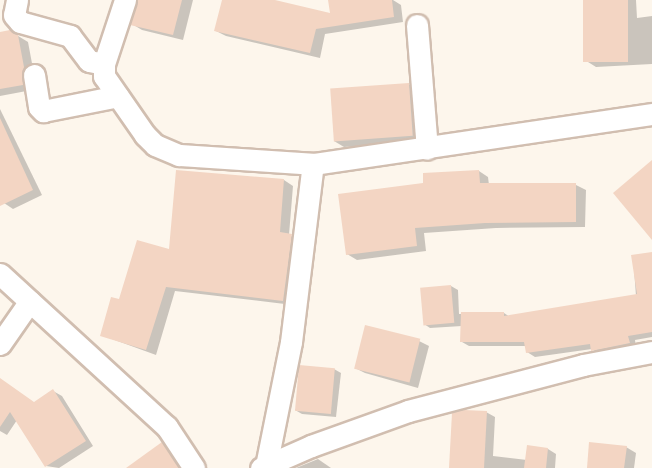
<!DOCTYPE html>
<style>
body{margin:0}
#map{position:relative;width:652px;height:468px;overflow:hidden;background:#fdf6ec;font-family:"Public Sans",sans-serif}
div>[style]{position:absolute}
.shadow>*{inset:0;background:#0003}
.building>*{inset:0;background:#f3d5c3;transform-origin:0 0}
.roads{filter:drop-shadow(2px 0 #d1beb0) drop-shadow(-2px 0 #d1beb0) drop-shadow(0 2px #d1beb0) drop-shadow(0 -2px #d1beb0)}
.minor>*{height:21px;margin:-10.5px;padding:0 10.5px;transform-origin:10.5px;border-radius:10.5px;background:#fff}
span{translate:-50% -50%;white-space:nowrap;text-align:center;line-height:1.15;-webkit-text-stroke:4.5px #fffaf3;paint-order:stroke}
</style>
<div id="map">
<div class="shadow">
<div style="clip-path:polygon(138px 0,193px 0,183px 40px,142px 30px,132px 24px)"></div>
<div style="clip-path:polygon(223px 0,268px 0,332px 15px,330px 0,393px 0,401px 5px,403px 22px,325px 34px,320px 58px,226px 36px,216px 31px)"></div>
<div style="clip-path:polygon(584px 0,636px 0,637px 18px,652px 16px,652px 64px,596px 67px,588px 62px)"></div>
<div style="clip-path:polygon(10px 31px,28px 42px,34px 74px,32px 90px,0 96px,0 33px)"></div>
<div style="clip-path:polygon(408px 84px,418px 90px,422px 141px,344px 147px,334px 141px)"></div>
<div style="clip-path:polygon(0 109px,42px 195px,13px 209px,4px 203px,0 196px)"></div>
<div style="clip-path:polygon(479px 171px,488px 177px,489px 185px,576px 185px,586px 190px,585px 227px,496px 228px,424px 233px,426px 251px,357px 260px,347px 254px,425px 184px)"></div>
<div style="clip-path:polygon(284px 180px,293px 186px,289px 235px,301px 241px,293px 305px,175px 291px,156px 355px,101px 335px,120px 301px,170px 251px)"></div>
<div style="clip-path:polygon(652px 253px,652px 337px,635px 340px,636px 347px,600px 354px,592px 349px,535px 357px,527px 352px,526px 346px,469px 346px,462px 342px,462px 326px,430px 328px,424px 324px,451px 286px,458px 290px,459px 314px,504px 313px,510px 317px,636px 296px,633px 256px)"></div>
<div style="clip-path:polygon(419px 341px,429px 346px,418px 388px,365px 373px,355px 368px)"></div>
<div style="clip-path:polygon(334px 369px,341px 373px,336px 417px,302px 414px,295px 410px)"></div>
<div style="clip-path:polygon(0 379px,34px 403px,53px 391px,62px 396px,93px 446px,59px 468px,46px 466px,17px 420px,7px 435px,0 431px)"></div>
<div style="clip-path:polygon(486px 412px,495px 417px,493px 456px,527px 460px,528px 447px,548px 449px,556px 454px,555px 468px,450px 468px)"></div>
<div style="clip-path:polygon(162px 444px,171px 449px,184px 468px,129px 468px)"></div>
<div style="clip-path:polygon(626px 447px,636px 453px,634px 468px,588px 468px)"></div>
<div style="clip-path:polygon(318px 459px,331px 468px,296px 468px)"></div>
</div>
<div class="building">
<div style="clip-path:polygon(137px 0,182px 0,173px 35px,130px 25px)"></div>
<div style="clip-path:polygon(222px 0,275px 0,330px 13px,328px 0,392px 0,394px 17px,316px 29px,310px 53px,214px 31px)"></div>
<div style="left:583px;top:0;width:45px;height:62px"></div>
<div style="clip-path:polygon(10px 30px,18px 35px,24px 67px,23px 85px,0 89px,0 32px)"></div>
<div style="left:409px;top:83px;width:53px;height:79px;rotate:86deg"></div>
<div style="clip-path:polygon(0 118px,33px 190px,0 206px)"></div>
<div style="clip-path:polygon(652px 160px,652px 240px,613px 193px)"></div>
<div style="clip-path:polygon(176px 170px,284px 179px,280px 232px,292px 234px,283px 301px,166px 287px,146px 350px,100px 336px,111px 297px,119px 299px,137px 240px,169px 249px)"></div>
<div style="clip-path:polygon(479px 170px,480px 183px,576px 183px,576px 222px,485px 223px,415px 228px,417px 246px,346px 255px,338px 194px,423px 183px,423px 173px)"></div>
<div style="clip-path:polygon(652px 252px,652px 332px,628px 336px,630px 343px,591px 351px,590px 344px,526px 353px,524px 342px,460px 342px,461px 312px,504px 312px,504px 316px,637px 294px,631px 255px)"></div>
<div style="left:451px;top:285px;width:38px;height:31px;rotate:85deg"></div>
<div style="left:365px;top:325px;width:57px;height:45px;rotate:14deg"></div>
<div style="left:299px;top:365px;width:36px;height:46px;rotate:5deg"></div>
<div style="clip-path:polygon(0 378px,34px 402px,53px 389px,86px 441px,45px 467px,10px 412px,0 427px)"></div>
<div style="clip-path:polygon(464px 410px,487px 411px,484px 468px,449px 468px,452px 413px)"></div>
<div style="clip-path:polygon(162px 442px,179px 468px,126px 468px)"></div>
<div style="clip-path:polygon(589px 442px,627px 446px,624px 468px,587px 468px)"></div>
<div style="clip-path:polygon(527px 445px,548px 448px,546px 468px,524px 468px)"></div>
</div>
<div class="roads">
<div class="minor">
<div style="left:17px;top:0;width:15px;rotate:101deg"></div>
<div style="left:14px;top:15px;width:9px;rotate:49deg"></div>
<div style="left:20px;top:22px;width:52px;rotate:15.6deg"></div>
<div style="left:70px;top:36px;width:31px;rotate:53deg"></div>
<div style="left:89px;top:61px;width:15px;rotate:11deg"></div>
<div style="left:125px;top:0;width:67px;rotate:108.2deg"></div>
<div style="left:104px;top:64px;width:12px;rotate:90deg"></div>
<div style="left:104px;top:76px;width:72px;rotate:55.2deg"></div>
<div style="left:145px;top:135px;width:14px;rotate:45deg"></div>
<div style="left:155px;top:145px;width:26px;rotate:23deg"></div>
<div style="left:179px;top:155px;width:134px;rotate:3.8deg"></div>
<div style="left:417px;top:25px;width:124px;rotate:85.4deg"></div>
<div style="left:34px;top:75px;width:32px;rotate:81deg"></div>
<div style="left:39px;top:107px;width:6px;rotate:45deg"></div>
<div style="left:43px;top:111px;width:76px;rotate:-11.3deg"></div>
<div style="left:0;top:274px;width:226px;rotate:42.5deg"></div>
<div style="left:167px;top:427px;width:49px;rotate:56.6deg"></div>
<div style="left:0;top:344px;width:52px;rotate:-55.1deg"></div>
<div style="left:266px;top:466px;width:126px;rotate:-78.6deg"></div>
<div style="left:291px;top:342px;width:179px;rotate:-83deg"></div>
<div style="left:313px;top:164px;width:343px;rotate:-8.4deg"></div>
<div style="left:261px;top:468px;width:55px;rotate:-23.7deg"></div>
<div style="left:311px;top:446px;width:103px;rotate:-19.8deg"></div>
<div style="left:408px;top:411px;width:181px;rotate:-14.7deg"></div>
<div style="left:583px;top:365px;width:70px;rotate:-10.7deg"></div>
</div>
</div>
</div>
